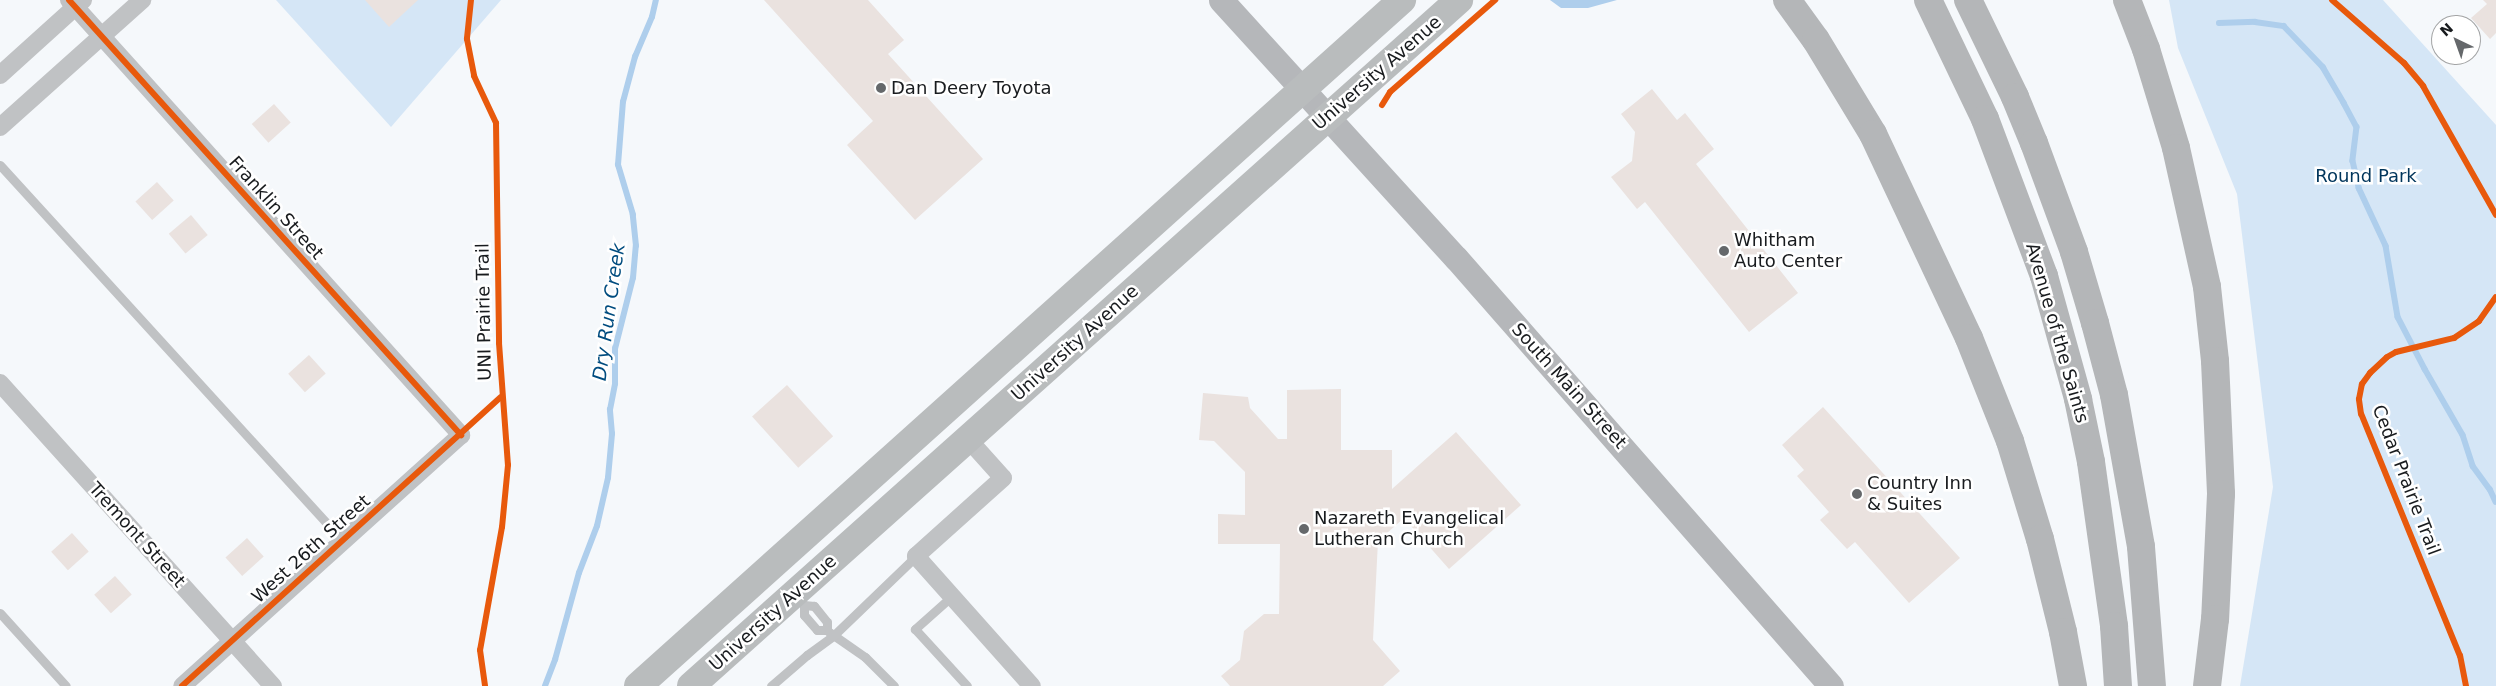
<!DOCTYPE html>
<style>
body{margin:0}
#map{position:relative;width:2496px;height:686px;overflow:hidden;background:#f5f8fb;font-family:"DejaVu Sans",sans-serif}
div>[style]{position:absolute}
.green>*{inset:0;background:#d5e6f6}
.water>*{inset:0;background:#aeceec}
.stream>*{height:5.5px;margin:-2.75px;padding:0 2.75px;transform-origin:2.75px;border-radius:2.75px;background:#aeceec}
.building>*{inset:0;background:#eae2df;transform-origin:0 0}
.lane>*{height:9px;margin:-4.5px;padding:0 4.5px;transform-origin:4.5px;border-radius:4.5px;background:#c0c2c4}
.street>*{height:18px;margin:-9px;padding:0 9px;transform-origin:9px;border-radius:9px;background:#c0c2c4}
.secondary>*{height:25px;margin:-12.5px;padding:0 12.5px;transform-origin:12.5px;border-radius:12.5px;background:#b5b7ba}
.primary>*{height:28px;margin:-14px;padding:0 14px;transform-origin:14px;border-radius:14px;background:#b9bcbd}
.highway>*{height:28px;margin:-14px;padding:0 14px;transform-origin:14px;border-radius:14px;background:#b4b6b8}
.cycleway>*{height:6px;margin:-3px;padding:0 3px;transform-origin:3px;border-radius:3px;background:#e8590c}
.dots>*{width:14px;height:14px;translate:-50% -50%;box-sizing:border-box;border:2px solid #fff;border-radius:50%}
span{translate:-50% -50%;white-space:nowrap;text-align:center;line-height:1.15;-webkit-text-stroke:5px #fff;paint-order:stroke}
.street-label{font-size:18px;color:#181b1e}
.poi-label{font-size:18px;color:#181b1e}
.left{translate:0 -50%;text-align:left}
.park-label{font-size:18px;color:#00355b}
.water-label{font-size:19px;color:#004c7f;font-style:italic}
.north{position:absolute;left:2431px;top:15px;width:50px;height:50px;box-sizing:border-box;background:#fff;border:1px solid #a3a4a5;border-radius:50%;rotate:318deg;font-size:14px;font-weight:700;line-height:20px;text-align:center;color:#181b1e}
.north::after{content:'';display:block;margin:auto;width:18px;height:22px;background:#65686b;clip-path:polygon(50% 0,100% 100%,50% 72%,0 100%)}
</style>
<div id="map">
<div class="green">
<div style="clip-path:polygon(276px 0,501px 0,391px 127px)"></div>
<div style="clip-path:polygon(2169px 0,2383px 0,2496px 125px,2496px 686px,2240px 686px,2273px 487px,2237px 194px,2178px 48px)"></div>
</div>
<div class="water">
<div style="clip-path:polygon(1550px 0,1617px 0,1588px 8px,1561px 8px)"></div>
</div>
<div class="stream">
<div style="left:2219px;top:23px;width:36px;rotate:-2deg"></div>
<div style="left:2255px;top:22px;width:29px;rotate:8deg"></div>
<div style="left:2284px;top:26px;width:57px;rotate:46.4deg"></div>
<div style="left:2323px;top:67px;width:42px;rotate:59.7deg"></div>
<div style="left:2344px;top:103px;width:27px;rotate:62deg"></div>
<div style="left:2357px;top:127px;width:34px;rotate:97deg"></div>
<div style="left:2353px;top:161px;width:28px;rotate:77deg"></div>
<div style="left:2359px;top:188px;width:64px;rotate:65deg"></div>
<div style="left:2386px;top:246px;width:72px;rotate:80.4deg"></div>
<div style="left:2398px;top:317px;width:59px;rotate:62.6deg"></div>
<div style="left:2425px;top:369px;width:76px;rotate:60.1deg"></div>
<div style="left:2463px;top:435px;width:33px;rotate:72deg"></div>
<div style="left:2473px;top:466px;width:29px;rotate:54deg"></div>
<div style="left:2490px;top:489px;width:14px;rotate:65deg"></div>
<div style="left:545px;top:686px;width:28px;rotate:-69deg"></div>
<div style="left:555px;top:660px;width:90px;rotate:-74.6deg"></div>
<div style="left:579px;top:573px;width:50px;rotate:-69deg"></div>
<div style="left:597px;top:526px;width:49px;rotate:-77.1deg"></div>
<div style="left:608px;top:478px;width:44px;rotate:-84.8deg"></div>
<div style="left:612px;top:434px;width:24px;rotate:-95deg"></div>
<div style="left:610px;top:410px;width:26px;rotate:-79deg"></div>
<div style="left:615px;top:384px;width:35px;rotate:-90deg"></div>
<div style="left:615px;top:349px;width:73px;rotate:-75.8deg"></div>
<div style="left:633px;top:278px;width:32px;rotate:-85deg"></div>
<div style="left:636px;top:246px;width:31px;rotate:-96deg"></div>
<div style="left:633px;top:215px;width:52px;rotate:-106.7deg"></div>
<div style="left:618px;top:165px;width:63px;rotate:-85.5deg"></div>
<div style="left:623px;top:102px;width:47px;rotate:-75.1deg"></div>
<div style="left:635px;top:57px;width:43px;rotate:-67deg"></div>
<div style="left:652px;top:17px;width:17px;rotate:-77deg"></div>
</div>
<div class="building">
<div style="clip-path:polygon(365px 0,418px 0,389px 27px)"></div>
<div style="clip-path:polygon(764px 0,868px 0,904px 40px,888px 54px,983px 159px,915px 220px,847px 145px,873px 121px)"></div>
<div style="clip-path:polygon(2483px 0,2496px 0,2496px 33px,2490px 39px,2471px 18px,2487px 4px)"></div>
<div style="clip-path:polygon(1652px 89px,1677px 120px,1685px 113px,1714px 149px,1696px 164px,1798px 293px,1749px 332px,1645px 202px,1637px 209px,1611px 177px,1632px 161px,1635px 132px,1621px 114px)"></div>
<div style="left:274px;top:104px;width:25px;height:30px;rotate:48deg"></div>
<div style="left:157px;top:182px;width:25px;height:29px;rotate:48deg"></div>
<div style="left:191px;top:215px;width:26px;height:29px;rotate:50deg"></div>
<div style="left:309px;top:355px;width:25px;height:28px;rotate:48deg"></div>
<div style="left:787px;top:385px;width:69px;height:47px;rotate:48deg"></div>
<div style="clip-path:polygon(1341px 389px,1341px 450px,1392px 450px,1392px 489px,1456px 432px,1521px 505px,1449px 569px,1404px 518px,1378px 541px,1373px 640px,1400px 671px,1383px 686px,1230px 686px,1221px 676px,1240px 660px,1244px 631px,1264px 614px,1279px 614px,1280px 544px,1218px 544px,1218px 514px,1245px 515px,1245px 472px,1214px 441px,1199px 440px,1203px 393px,1248px 397px,1250px 408px,1278px 439px,1287px 439px,1287px 390px)"></div>
<div style="clip-path:polygon(1823px 407px,1960px 558px,1909px 603px,1855px 542px,1847px 549px,1820px 520px,1829px 512px,1797px 476px,1804px 470px,1782px 445px)"></div>
<div style="left:72px;top:533px;width:25px;height:28px;rotate:48deg"></div>
<div style="left:247px;top:538px;width:25px;height:29px;rotate:48deg"></div>
<div style="left:115px;top:576px;width:25px;height:28px;rotate:48deg"></div>
</div>
<div class="lane">
<div style="left:0;top:165px;width:509px;rotate:47.63deg"></div>
<div style="left:796px;top:596px;width:12px;rotate:48deg"></div>
<div style="left:804px;top:605px;width:10px;rotate:90deg"></div>
<div style="left:804px;top:615px;width:20px;rotate:49deg"></div>
<div style="left:817px;top:630px;width:10px"></div>
<div style="left:827px;top:630px;width:8px;rotate:-90deg"></div>
<div style="left:827px;top:622px;width:21px;rotate:-129deg"></div>
<div style="left:814px;top:606px;width:10px;rotate:-174deg"></div>
<div style="left:952px;top:596px;width:50px;rotate:138.3deg"></div>
<div style="left:915px;top:629px;width:77px;rotate:47.6deg"></div>
<div style="left:0;top:613px;width:98px;rotate:47.9deg"></div>
<div style="left:829px;top:632px;width:44px;rotate:34.8deg"></div>
<div style="left:865px;top:657px;width:41px;rotate:45deg"></div>
<div style="left:771px;top:686px;width:48px;rotate:-40.7deg"></div>
<div style="left:807px;top:655px;width:32px;rotate:-36deg"></div>
<div style="left:833px;top:636px;width:115px;rotate:-43.9deg"></div>
</div>
<div class="street">
<div style="left:69px;top:0;width:586px;rotate:47.98deg"></div>
<div style="left:461px;top:435px;width:375px;rotate:138deg"></div>
<div style="left:0;top:75px;width:112px;rotate:-42.1deg"></div>
<div style="left:0;top:127px;width:191px;rotate:-41.8deg"></div>
<div style="left:0;top:383px;width:408px;rotate:48deg"></div>
<div style="left:968px;top:439px;width:52px;rotate:48.1deg"></div>
<div style="left:1003px;top:478px;width:117px;rotate:138.1deg"></div>
<div style="left:916px;top:556px;width:174px;rotate:48.3deg"></div>
</div>
<div class="secondary">
<div style="left:1221px;top:0;width:349px;rotate:47.7deg"></div>
<div style="left:1456px;top:258px;width:569px;rotate:48.78deg"></div>
</div>
<div class="primary">
<div style="left:638px;top:686px;width:1027px;rotate:-41.92deg"></div>
<div style="left:691px;top:686px;width:1030px;rotate:-41.77deg"></div>
</div>
<div class="highway">
<div style="left:1787px;top:0;width:49px;rotate:54.1deg"></div>
<div style="left:1816px;top:40px;width:110px;rotate:58.8deg"></div>
<div style="left:1873px;top:134px;width:225px;rotate:64.8deg"></div>
<div style="left:1969px;top:338px;width:111px;rotate:68.3deg"></div>
<div style="left:2010px;top:441px;width:102px;rotate:73deg"></div>
<div style="left:2040px;top:539px;width:96px;rotate:76.1deg"></div>
<div style="left:2063px;top:632px;width:55px;rotate:79.5deg"></div>
<div style="left:1928px;top:0;width:132px;rotate:64.4deg"></div>
<div style="left:1985px;top:119px;width:168px;rotate:69.4deg"></div>
<div style="left:2044px;top:276px;width:128px;rotate:74.5deg"></div>
<div style="left:2078px;top:399px;width:64px;rotate:78.3deg"></div>
<div style="left:2091px;top:462px;width:166px;rotate:82deg"></div>
<div style="left:2114px;top:626px;width:60px;rotate:86.2deg"></div>
<div style="left:1968px;top:0;width:108px;rotate:64.1deg"></div>
<div style="left:2015px;top:97px;width:50px;rotate:67.6deg"></div>
<div style="left:2034px;top:143px;width:116px;rotate:69.8deg"></div>
<div style="left:2074px;top:252px;width:74px;rotate:73.5deg"></div>
<div style="left:2095px;top:323px;width:74px;rotate:75.2deg"></div>
<div style="left:2114px;top:395px;width:154px;rotate:79.9deg"></div>
<div style="left:2141px;top:547px;width:139px;rotate:85.5deg"></div>
<div style="left:2127px;top:0;width:53px;rotate:68.8deg"></div>
<div style="left:2146px;top:49px;width:103px;rotate:73.1deg"></div>
<div style="left:2176px;top:148px;width:142px;rotate:77.4deg"></div>
<div style="left:2207px;top:287px;width:74px;rotate:83.8deg"></div>
<div style="left:2215px;top:361px;width:133px;rotate:87.4deg"></div>
<div style="left:2221px;top:494px;width:125px;rotate:92.7deg"></div>
<div style="left:2215px;top:619px;width:67px;rotate:96.8deg"></div>
</div>
<div class="cycleway">
<div style="left:69px;top:0;width:586px;rotate:47.98deg"></div>
<div style="left:471px;top:0;width:39px;rotate:96deg"></div>
<div style="left:467px;top:39px;width:38px;rotate:79deg"></div>
<div style="left:474px;top:76px;width:52px;rotate:64.9deg"></div>
<div style="left:496px;top:123px;width:220px;rotate:89.2deg"></div>
<div style="left:499px;top:343px;width:122px;rotate:85.8deg"></div>
<div style="left:508px;top:465px;width:62px;rotate:95.5deg"></div>
<div style="left:502px;top:527px;width:125px;rotate:100.1deg"></div>
<div style="left:480px;top:650px;width:36px;rotate:82deg"></div>
<div style="left:2332px;top:0;width:96px;rotate:41.2deg"></div>
<div style="left:2404px;top:63px;width:30px;rotate:50deg"></div>
<div style="left:2423px;top:86px;width:148px;rotate:60.5deg"></div>
<div style="left:1382px;top:105px;width:15px;rotate:-58deg"></div>
<div style="left:1390px;top:92px;width:140px;rotate:-41.2deg"></div>
<div style="left:182px;top:686px;width:430px;rotate:-42.2deg"></div>
<div style="left:2466px;top:686px;width:31px;rotate:-101deg"></div>
<div style="left:2460px;top:656px;width:261px;rotate:-112.2deg"></div>
<div style="left:2361px;top:414px;width:15px;rotate:-98deg"></div>
<div style="left:2359px;top:399px;width:15px;rotate:-79deg"></div>
<div style="left:2362px;top:384px;width:14px;rotate:-54deg"></div>
<div style="left:2370px;top:373px;width:23px;rotate:-43deg"></div>
<div style="left:2387px;top:357px;width:10px;rotate:-29deg"></div>
<div style="left:2396px;top:352px;width:60px;rotate:-13.6deg"></div>
<div style="left:2454px;top:338px;width:30px;rotate:-34deg"></div>
<div style="left:2479px;top:321px;width:29px;rotate:-55deg"></div>
</div>
<div class="dots">
<div style="left:881px;top:88px;background:#65686b"></div>
<div style="left:1724px;top:251px;background:#65686b"></div>
<div style="left:1857px;top:494px;background:#65686b"></div>
<div style="left:1304px;top:529px;background:#65686b"></div>
</div>
<div class="street-label">
<span style="left:1377px;top:73px;rotate:-41deg">University Avenue</span>
<span style="left:276px;top:208px;rotate:48deg">Franklin Street</span>
<span style="left:484px;top:312px;rotate:-91deg">UNI Prairie Trail</span>
<span style="left:2057px;top:333px;rotate:74deg">Avenue of the Saints</span>
<span style="left:1075px;top:343px;rotate:-42deg">University Avenue</span>
<span style="left:1569px;top:386px;rotate:48deg">South Main Street</span>
<span style="left:2406px;top:480px;rotate:69deg">Cedar Prairie Trail</span>
<span style="left:137px;top:535px;rotate:48deg">Tremont Street</span>
<span style="left:311px;top:549px;rotate:-42deg">West 26th Street</span>
<span style="left:773px;top:613px;rotate:-42deg">University Avenue</span>
</div>
<div class="poi-label">
<span class="left" style="left:891px;top:88px">Dan Deery Toyota</span>
<span class="left" style="left:1734px;top:251px">Whitham<br>Auto Center</span>
<span class="left" style="left:1867px;top:494px">Country Inn<br>&amp; Suites</span>
<span class="left" style="left:1314px;top:529px">Nazareth Evangelical<br>Lutheran Church</span>
</div>
<div class="park-label">
<span style="left:2366px;top:176px">Round Park</span>
</div>
<div class="water-label">
<span style="left:609px;top:312px;rotate:-82deg">Dry Run Creek</span>
</div>
<div class="north">N</div>
</div>
